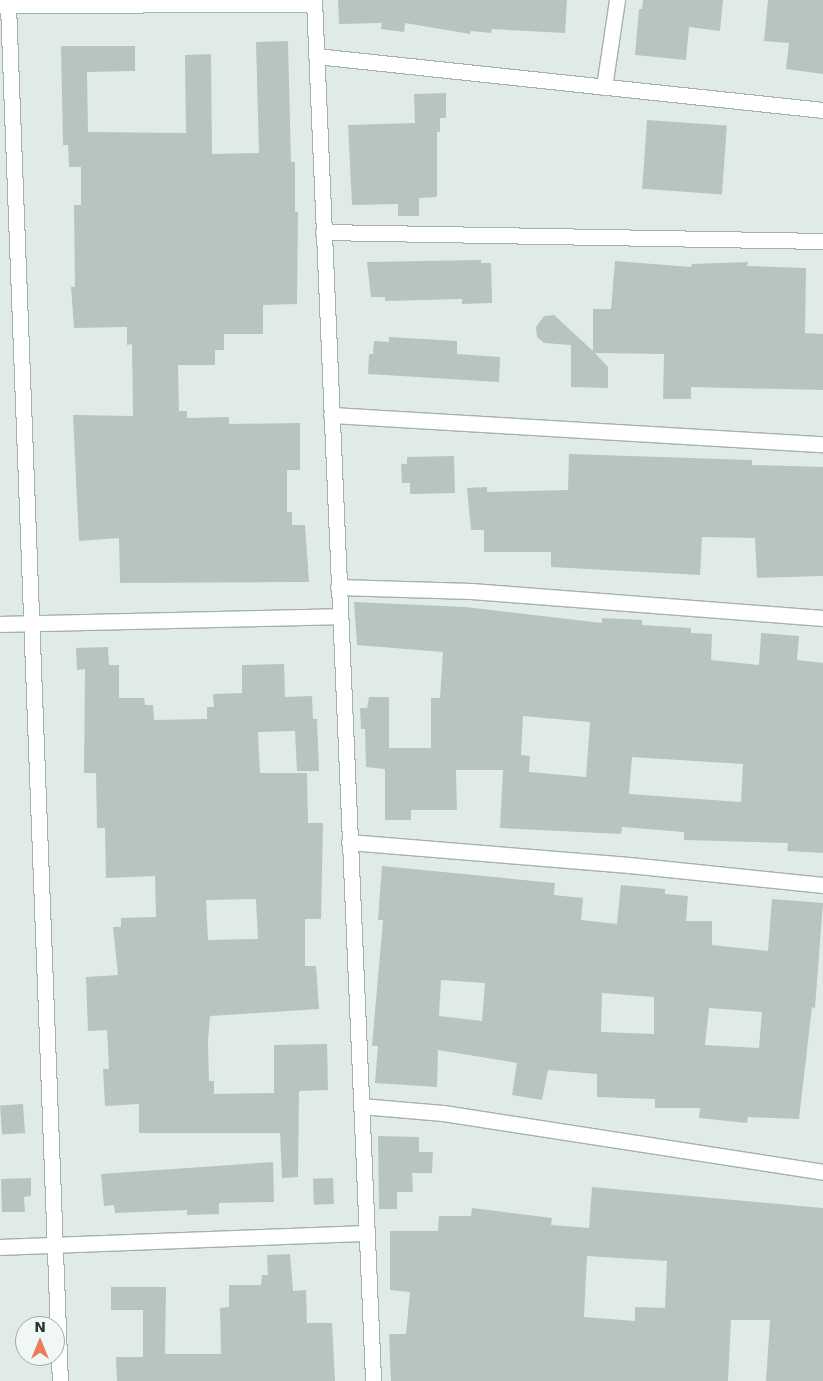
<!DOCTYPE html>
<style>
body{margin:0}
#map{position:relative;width:823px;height:1381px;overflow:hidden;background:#e1ebe6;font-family:"DejaVu Sans",sans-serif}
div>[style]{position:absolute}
.building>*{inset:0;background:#b6c5bf;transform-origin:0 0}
.roads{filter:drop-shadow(1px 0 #a4b2ad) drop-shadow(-1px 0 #a4b2ad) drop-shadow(0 1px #a4b2ad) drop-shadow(0 -1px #a4b2ad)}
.minor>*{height:15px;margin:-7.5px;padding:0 7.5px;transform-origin:7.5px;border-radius:7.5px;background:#fff}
span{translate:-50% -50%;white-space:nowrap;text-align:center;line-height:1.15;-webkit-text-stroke:4px #f1f7f4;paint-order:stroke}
.north{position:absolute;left:15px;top:1316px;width:50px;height:50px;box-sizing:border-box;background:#f1f7f4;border:1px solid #9eaba7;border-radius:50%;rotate:0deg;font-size:14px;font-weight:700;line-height:20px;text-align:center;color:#223a33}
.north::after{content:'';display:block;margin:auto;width:18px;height:22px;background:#eb7c5e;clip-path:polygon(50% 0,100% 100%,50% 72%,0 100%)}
</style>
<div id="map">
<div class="building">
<div style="clip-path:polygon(338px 0,567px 0,565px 33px,492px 29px,491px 33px,471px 31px,470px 34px,405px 23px,404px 32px,381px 29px,382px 23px,339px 24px)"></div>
<div style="clip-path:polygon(643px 0,723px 0,720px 31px,689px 27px,686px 60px,635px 55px,639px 9px,642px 9px)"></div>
<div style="clip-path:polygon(768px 0,823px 0,823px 74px,786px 69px,789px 43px,764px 41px)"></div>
<div style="clip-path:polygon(288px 41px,291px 162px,295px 162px,295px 212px,298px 212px,297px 304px,263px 305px,263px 334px,224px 334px,224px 350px,215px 350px,215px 365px,178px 365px,179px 411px,187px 411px,187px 418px,229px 417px,229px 424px,300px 423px,300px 470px,287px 470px,287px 512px,292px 512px,292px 525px,305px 525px,309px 582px,120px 583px,119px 538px,79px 541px,73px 415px,133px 416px,132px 344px,127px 345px,127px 327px,74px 328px,71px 287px,75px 287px,74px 205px,81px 205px,81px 167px,69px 167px,68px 145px,63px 145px,61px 46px,135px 46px,135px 71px,87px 72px,88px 132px,186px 133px,185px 55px,211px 54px,212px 154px,259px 153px,256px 42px)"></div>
<div style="clip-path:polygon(446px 93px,446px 118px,440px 118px,440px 132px,437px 132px,437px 197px,419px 198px,419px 216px,398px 216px,398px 204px,352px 205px,348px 125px,415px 123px,414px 94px)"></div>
<div style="left:647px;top:120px;width:80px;height:69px;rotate:4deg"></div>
<div style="clip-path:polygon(481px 260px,481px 263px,491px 263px,492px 303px,462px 304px,462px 299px,385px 301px,385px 297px,371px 297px,367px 262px)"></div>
<div style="clip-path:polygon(615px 261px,691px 267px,692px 264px,748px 262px,747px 266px,806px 268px,805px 333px,823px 334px,823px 390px,691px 387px,691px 399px,663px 399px,664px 354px,595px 353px,608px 367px,608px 388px,571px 387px,571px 345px,544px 343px,537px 337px,536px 327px,544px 316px,554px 315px,593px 351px,593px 309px,611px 309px)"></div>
<div style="clip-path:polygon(389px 337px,457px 341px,457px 354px,500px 357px,499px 382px,368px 374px,369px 354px,373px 354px,374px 341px,389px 342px)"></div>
<div style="clip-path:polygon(569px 454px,752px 460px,752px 465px,823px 467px,823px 576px,757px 578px,755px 538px,702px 537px,700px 575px,551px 567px,551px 552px,484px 552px,484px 530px,471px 530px,467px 488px,487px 487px,487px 492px,568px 490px)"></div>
<div style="clip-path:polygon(454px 456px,455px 493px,410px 494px,410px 483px,402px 483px,401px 464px,407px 464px,407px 457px)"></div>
<div style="clip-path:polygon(evenodd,354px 602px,465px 607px,602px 623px,602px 618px,642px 620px,642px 625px,691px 628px,691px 633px,712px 634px,711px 660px,759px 665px,761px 633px,799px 636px,797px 660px,823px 663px,823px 853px,787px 851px,788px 843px,684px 840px,684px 832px,622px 827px,621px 834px,500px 828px,503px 770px,456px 770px,457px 810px,411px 810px,411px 820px,385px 820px,385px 769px,366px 767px,365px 729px,361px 729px,360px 708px,367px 708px,369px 697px,389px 697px,389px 748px,431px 748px,431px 698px,440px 698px,443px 652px,357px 645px,354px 602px,523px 716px,590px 722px,586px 777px,529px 772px,530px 756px,521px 755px,523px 716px,354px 602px,632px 757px,743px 764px,741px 802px,629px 794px,632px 757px)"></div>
<div style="clip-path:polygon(evenodd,108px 647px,109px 665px,119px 665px,119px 698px,144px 698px,145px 705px,153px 705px,154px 720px,207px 719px,207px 707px,214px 707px,213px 694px,242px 693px,242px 665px,284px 664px,285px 697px,312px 696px,313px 719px,317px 719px,319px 771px,297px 771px,295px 731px,258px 732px,260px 773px,307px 773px,308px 823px,323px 823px,321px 919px,305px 919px,305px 966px,316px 966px,319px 1009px,210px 1016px,208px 1040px,209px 1081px,214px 1081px,214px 1094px,274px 1093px,274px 1045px,327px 1044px,328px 1090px,299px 1091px,298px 1177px,282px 1178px,280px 1133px,139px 1133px,139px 1104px,105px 1106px,103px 1069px,109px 1069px,107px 1030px,88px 1031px,86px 977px,118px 975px,113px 927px,121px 927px,121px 918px,156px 917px,155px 876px,106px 878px,105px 828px,97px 828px,96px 773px,84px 773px,85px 669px,77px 670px,76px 648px,108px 647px,256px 899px,258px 939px,208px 940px,206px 900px,256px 899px)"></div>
<div style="clip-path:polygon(evenodd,382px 866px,555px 883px,554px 895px,583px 898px,581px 920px,617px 924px,621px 885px,665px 889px,665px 894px,688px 896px,686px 921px,712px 921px,712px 945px,768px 951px,772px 899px,823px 903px,815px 1008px,812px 1007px,799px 1119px,748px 1117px,747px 1123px,699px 1118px,700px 1108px,655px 1108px,655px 1099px,597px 1097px,597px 1074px,548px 1070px,542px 1100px,512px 1095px,517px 1063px,438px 1050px,437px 1087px,375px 1083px,378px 1046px,372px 1046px,383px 920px,378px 920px,382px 866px,441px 980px,485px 983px,482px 1021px,439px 1016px,441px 980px,382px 866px,602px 993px,654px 997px,654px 1034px,601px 1032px,602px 993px,382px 866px,709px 1008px,762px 1012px,759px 1048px,705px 1045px,709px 1008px)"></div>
<div style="left:23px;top:1104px;width:29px;height:23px;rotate:86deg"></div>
<div style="clip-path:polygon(378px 1136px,419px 1137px,419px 1152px,433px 1152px,432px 1173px,412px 1173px,413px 1192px,397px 1192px,397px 1209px,379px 1209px)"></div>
<div style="clip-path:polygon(273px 1162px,274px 1202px,219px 1203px,219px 1214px,187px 1215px,187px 1210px,115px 1213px,114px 1205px,104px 1206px,101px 1174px)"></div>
<div style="clip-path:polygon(31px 1178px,31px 1196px,24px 1197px,25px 1212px,2px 1212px,1px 1179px)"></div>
<div style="left:333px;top:1178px;width:26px;height:20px;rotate:88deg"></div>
<div style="clip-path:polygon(evenodd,592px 1187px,823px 1208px,823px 1381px,766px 1381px,770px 1320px,731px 1320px,728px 1381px,391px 1381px,389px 1334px,406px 1334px,410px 1292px,390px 1290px,390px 1231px,438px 1231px,439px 1216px,471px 1216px,472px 1208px,552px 1218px,551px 1225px,589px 1228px,592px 1187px,587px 1256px,667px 1261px,665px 1308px,635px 1307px,635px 1321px,584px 1317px,587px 1256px)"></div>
<div style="clip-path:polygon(290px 1254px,293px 1291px,306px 1290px,307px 1323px,332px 1323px,335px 1381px,117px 1381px,116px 1357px,143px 1357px,143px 1310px,111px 1310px,111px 1287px,166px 1287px,165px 1354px,221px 1354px,220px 1308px,229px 1307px,229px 1285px,261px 1285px,262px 1275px,268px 1275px,267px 1255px)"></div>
</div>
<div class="roads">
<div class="minor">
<div style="left:314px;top:0;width:1382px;rotate:87.55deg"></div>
<div style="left:0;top:5px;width:314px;rotate:-0.2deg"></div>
<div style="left:8px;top:5px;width:1377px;rotate:87.84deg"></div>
<div style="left:316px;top:56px;width:510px;rotate:6.08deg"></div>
<div style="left:604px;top:87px;width:88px;rotate:-81.5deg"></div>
<div style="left:323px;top:232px;width:500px;rotate:1.03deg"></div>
<div style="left:331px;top:415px;width:493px;rotate:3.4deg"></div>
<div style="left:338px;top:587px;width:133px;rotate:1.7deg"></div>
<div style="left:471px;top:591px;width:353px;rotate:4.4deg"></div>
<div style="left:0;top:624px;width:340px;rotate:-1.3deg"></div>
<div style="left:349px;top:842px;width:281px;rotate:4.7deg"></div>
<div style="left:629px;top:865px;width:195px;rotate:5.9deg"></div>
<div style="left:361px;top:1106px;width:82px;rotate:4.9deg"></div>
<div style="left:443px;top:1113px;width:385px;rotate:8.8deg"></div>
<div style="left:0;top:1247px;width:367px;rotate:-2.2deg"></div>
</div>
</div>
<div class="north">N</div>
</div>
